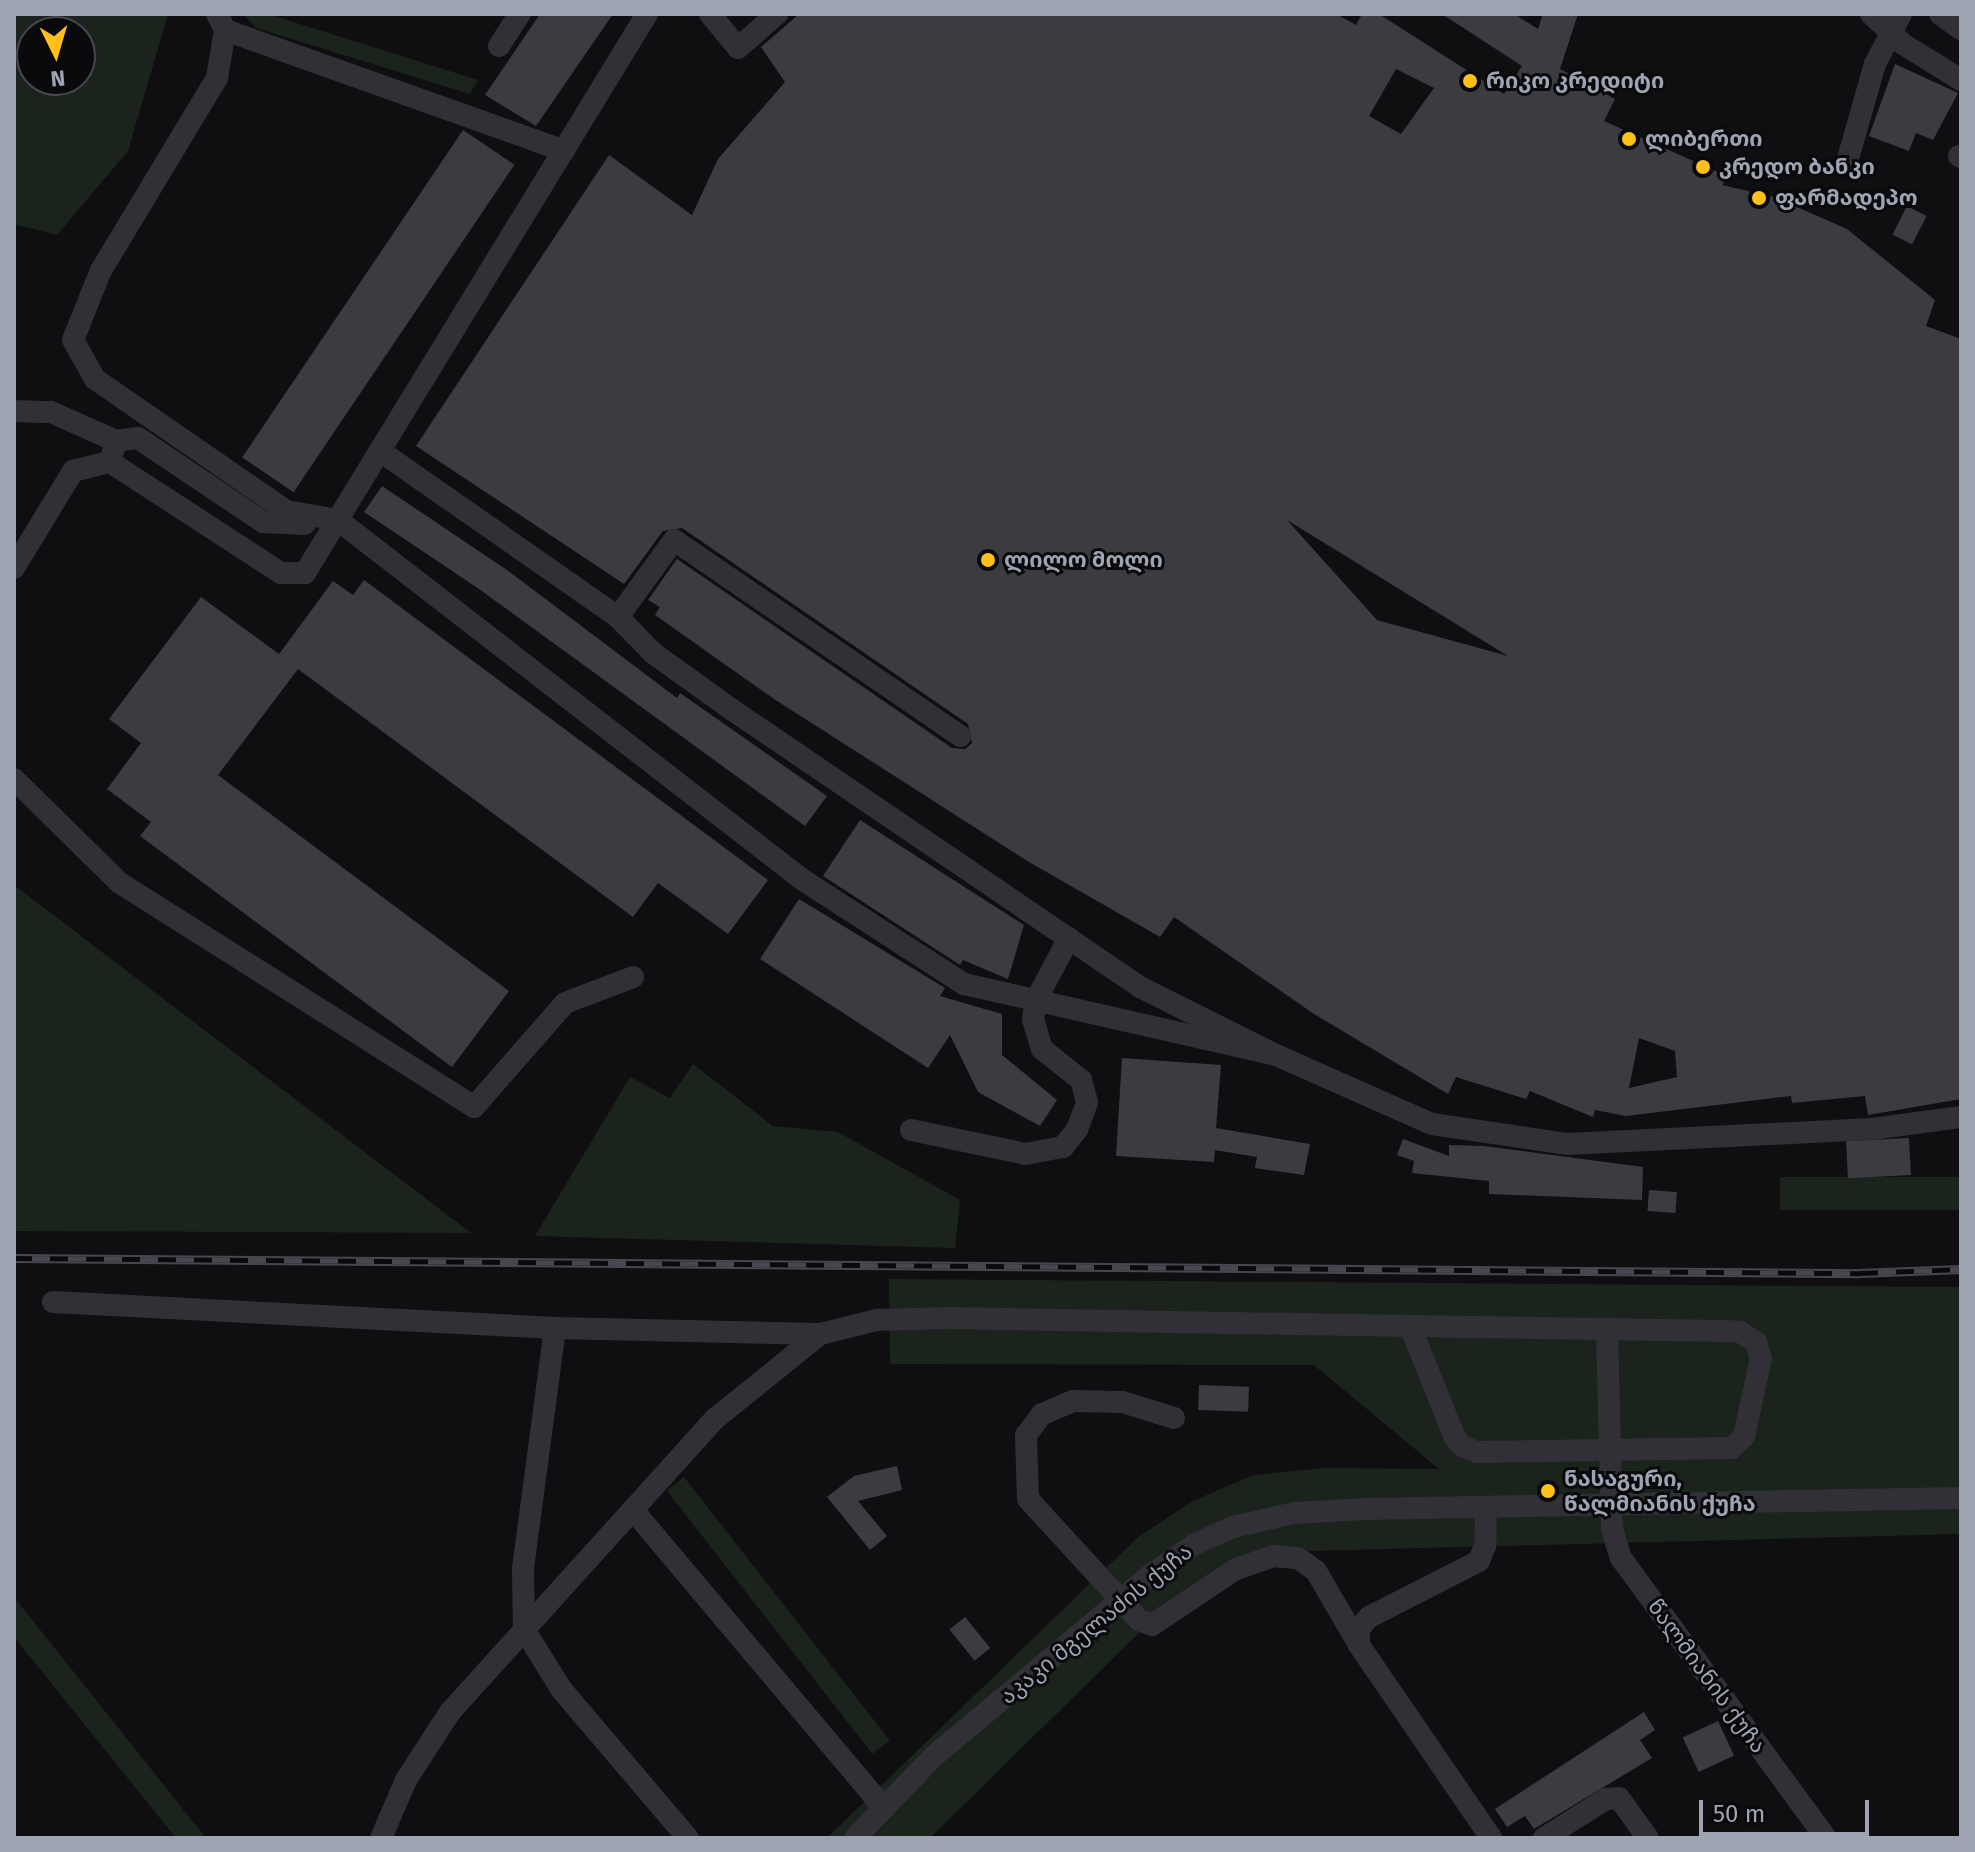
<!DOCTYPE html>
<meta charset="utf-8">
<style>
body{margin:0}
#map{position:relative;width:1975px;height:1852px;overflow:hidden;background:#0f0f11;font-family:"Fira Sans","Noto Sans Georgian",sans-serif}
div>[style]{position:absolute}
.green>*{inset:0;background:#1b231d;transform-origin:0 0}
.building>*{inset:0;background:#3b3c41;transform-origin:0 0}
.minor>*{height:22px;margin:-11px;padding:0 11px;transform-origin:11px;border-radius:11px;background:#303036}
.rail>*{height:9px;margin-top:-4.5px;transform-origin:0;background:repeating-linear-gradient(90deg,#0a0a0c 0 18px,#47484f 0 36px);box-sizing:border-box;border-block:2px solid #47484f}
.dots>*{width:22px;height:22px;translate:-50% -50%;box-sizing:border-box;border:4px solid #0a0a0c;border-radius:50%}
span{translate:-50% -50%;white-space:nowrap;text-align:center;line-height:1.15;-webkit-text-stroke:6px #0a0a0c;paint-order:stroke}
.poi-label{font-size:22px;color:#9fa4b3;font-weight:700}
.left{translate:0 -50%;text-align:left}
.street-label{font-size:22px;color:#9fa4b3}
.frame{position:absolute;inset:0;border:16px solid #9fa4b3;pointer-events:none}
.north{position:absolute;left:16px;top:16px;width:80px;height:80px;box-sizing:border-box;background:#0a0a0c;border:2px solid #46484f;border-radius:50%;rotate:175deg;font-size:22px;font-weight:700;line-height:32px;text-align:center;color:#9fa4b3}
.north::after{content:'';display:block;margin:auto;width:28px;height:36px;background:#ffc119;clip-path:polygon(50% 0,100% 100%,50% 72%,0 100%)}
.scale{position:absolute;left:1699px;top:1800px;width:170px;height:36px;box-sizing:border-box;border:4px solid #9fa4b3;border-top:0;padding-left:10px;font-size:24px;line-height:28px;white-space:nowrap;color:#9fa4b3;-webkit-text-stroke:6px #0a0a0c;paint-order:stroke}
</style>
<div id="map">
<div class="green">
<div style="clip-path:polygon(evenodd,14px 14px,168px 14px,128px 151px,57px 235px,14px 224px,14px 14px,32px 32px,80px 32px,80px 80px,32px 80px,32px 32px)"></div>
<div style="clip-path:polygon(243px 14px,268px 14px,478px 80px,470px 94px,256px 28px)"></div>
<div style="clip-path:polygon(14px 885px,471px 1233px,14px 1231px)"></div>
<div style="clip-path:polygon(693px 1064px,773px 1126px,838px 1132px,960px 1200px,955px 1248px,535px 1236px,630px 1077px,670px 1098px)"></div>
<div style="left:1961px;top:1177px;width:33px;height:181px;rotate:90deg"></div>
<div style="clip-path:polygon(889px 1279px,1961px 1287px,1961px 1534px,1271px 1552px,1144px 1628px,930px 1838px,827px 1838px,1138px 1537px,1193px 1501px,1253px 1475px,1326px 1468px,1439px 1469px,1314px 1365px,890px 1364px)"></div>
<div style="left:684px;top:1477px;width:334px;height:22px;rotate:52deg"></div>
<div style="clip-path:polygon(14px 1597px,206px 1838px,176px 1838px,14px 1637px)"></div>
</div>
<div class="building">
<div style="clip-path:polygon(540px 14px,613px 14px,536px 126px,485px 95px)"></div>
<div style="clip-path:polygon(evenodd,799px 14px,1336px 14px,1356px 25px,1362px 14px,1379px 14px,1504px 94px,1522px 66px,1442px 14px,1514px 14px,1538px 29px,1543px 14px,1578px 14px,1560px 69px,1615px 99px,1604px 121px,1729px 177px,1722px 185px,1774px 197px,1847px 229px,1935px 300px,1926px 326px,1961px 339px,1961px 1099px,1868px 1115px,1865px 1096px,1792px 1103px,1791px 1096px,1626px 1116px,1595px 1110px,1593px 1117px,1530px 1091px,1526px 1099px,1456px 1077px,1448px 1094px,1314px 1014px,1174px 917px,1160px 937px,1029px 862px,774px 699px,655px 615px,660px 607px,648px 600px,677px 559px,952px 748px,965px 749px,972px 743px,968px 724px,682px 528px,663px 531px,624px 584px,416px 446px,609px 155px,692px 215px,718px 159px,785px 82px,761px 47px,799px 14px,1396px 69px,1434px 88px,1401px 134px,1369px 116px,1396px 69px,799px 14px,1287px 520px,1508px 656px,1377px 620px,1287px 520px,799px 14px,1639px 1038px,1675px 1051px,1677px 1077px,1629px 1088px,1639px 1038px)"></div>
<div style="clip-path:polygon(1895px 64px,1958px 93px,1933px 140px,1916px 133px,1909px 151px,1869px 136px)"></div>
<div style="left:463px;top:130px;width:62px;height:395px;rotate:34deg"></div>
<div style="left:1907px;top:206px;width:22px;height:32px;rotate:27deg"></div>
<div style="clip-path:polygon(382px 486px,507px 570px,677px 698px,680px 693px,827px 796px,805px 826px,479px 589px,364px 512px)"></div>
<div style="clip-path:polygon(364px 580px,768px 880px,728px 934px,658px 883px,633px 917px,298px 669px,218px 775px,509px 991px,452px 1067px,140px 836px,151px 822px,107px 789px,141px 743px,109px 719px,201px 597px,279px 654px,333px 581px,353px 595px)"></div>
<div style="clip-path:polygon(860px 820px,1024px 925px,1008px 979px,963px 960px,960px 965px,823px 876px)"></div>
<div style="clip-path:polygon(799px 899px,945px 988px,940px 996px,1002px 1014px,1002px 1055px,1057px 1100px,1040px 1126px,978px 1092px,950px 1035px,928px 1068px,760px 959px)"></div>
<div style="clip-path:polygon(1122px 1058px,1221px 1065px,1216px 1128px,1310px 1144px,1304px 1175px,1255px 1168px,1257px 1157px,1215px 1150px,1214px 1162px,1116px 1156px)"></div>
<div style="left:1909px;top:1138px;width:37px;height:63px;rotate:87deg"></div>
<div style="clip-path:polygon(1403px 1139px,1449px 1156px,1449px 1145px,1484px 1146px,1643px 1167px,1642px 1200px,1489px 1194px,1489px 1181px,1412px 1173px,1414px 1161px,1397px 1155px)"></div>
<div style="left:1649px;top:1190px;width:28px;height:21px;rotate:4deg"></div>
<div style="left:1199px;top:1385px;width:50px;height:25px;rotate:2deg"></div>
<div style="clip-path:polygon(897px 1466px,902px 1490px,858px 1501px,887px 1536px,870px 1550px,827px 1497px,854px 1476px)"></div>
<div style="left:965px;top:1617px;width:40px;height:20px;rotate:51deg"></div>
<div style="clip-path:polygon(1644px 1712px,1655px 1730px,1640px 1740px,1652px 1758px,1534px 1829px,1525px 1816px,1507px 1827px,1495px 1809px)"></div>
<div style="left:1718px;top:1721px;width:38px;height:39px;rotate:65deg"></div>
</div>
<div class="minor">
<div style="left:217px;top:14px;width:18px;rotate:63deg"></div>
<div style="left:225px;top:30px;width:49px;rotate:99.5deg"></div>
<div style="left:217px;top:78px;width:224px;rotate:121.1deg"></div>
<div style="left:101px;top:270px;width:75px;rotate:111.8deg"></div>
<div style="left:73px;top:340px;width:45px;rotate:60.6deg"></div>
<div style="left:95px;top:379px;width:232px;rotate:34.6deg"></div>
<div style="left:286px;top:511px;width:53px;rotate:9.8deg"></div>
<div style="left:338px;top:520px;width:588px;rotate:37.75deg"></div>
<div style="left:803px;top:880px;width:192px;rotate:32.9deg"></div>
<div style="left:964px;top:984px;width:320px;rotate:12.8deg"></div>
<div style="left:710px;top:14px;width:44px;rotate:50.5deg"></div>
<div style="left:738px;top:48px;width:52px;rotate:-41.1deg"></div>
<div style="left:1871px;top:14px;width:44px;rotate:43.2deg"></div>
<div style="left:1903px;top:44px;width:68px;rotate:31.8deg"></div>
<div style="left:1940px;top:14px;width:26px;rotate:36deg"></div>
<div style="left:225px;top:30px;width:360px;rotate:19.6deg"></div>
<div style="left:499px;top:46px;width:38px;rotate:-57deg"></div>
<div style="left:1959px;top:156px;width:2px;rotate:27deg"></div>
<div style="left:1847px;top:162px;width:102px;rotate:-74.1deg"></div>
<div style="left:1875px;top:64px;width:56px;rotate:-62.5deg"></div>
<div style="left:14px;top:411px;width:37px;rotate:2deg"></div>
<div style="left:51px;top:412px;width:71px;rotate:24deg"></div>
<div style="left:380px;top:451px;width:290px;rotate:34.9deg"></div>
<div style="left:618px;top:617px;width:50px;rotate:45.8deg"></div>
<div style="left:653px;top:653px;width:96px;rotate:35.7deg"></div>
<div style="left:731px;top:709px;width:495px;rotate:34.2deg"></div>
<div style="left:1140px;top:987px;width:152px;rotate:26.6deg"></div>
<div style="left:1276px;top:1055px;width:171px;rotate:23.9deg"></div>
<div style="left:1432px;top:1124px;width:136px;rotate:8.4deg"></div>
<div style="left:1567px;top:1144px;width:305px;rotate:-2.8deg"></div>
<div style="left:1872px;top:1129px;width:90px;rotate:-7.7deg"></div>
<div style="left:110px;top:462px;width:22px;rotate:-74deg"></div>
<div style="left:116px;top:441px;width:22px;rotate:-8deg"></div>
<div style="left:138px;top:438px;width:151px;rotate:33.9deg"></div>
<div style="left:263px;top:522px;width:42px;rotate:2.7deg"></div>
<div style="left:14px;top:568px;width:114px;rotate:-58.7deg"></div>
<div style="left:73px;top:471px;width:38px;rotate:-14deg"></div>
<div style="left:110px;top:462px;width:204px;rotate:33deg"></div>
<div style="left:281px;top:573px;width:24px"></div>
<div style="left:305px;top:573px;width:655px;rotate:-58.54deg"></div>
<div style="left:618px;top:617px;width:95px;rotate:-54deg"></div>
<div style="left:674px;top:540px;width:347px;rotate:34.4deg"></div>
<div style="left:14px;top:779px;width:148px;rotate:44.5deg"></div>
<div style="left:120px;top:883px;width:419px;rotate:32.3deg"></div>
<div style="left:474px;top:1107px;width:138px;rotate:-48.8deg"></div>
<div style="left:565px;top:1003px;width:73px;rotate:-20.9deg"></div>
<div style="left:911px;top:1130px;width:117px;rotate:11.8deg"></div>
<div style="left:1026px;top:1154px;width:38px;rotate:-11deg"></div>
<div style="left:1063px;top:1147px;width:22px;rotate:-51deg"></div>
<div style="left:1077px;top:1130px;width:30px;rotate:-70deg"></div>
<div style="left:1087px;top:1102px;width:23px;rotate:-105deg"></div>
<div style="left:1081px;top:1080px;width:50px;rotate:-141.5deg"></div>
<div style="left:1042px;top:1049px;width:30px;rotate:-107deg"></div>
<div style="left:1033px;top:1020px;width:20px;rotate:-81deg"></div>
<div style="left:1036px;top:1000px;width:70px;rotate:-62deg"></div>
<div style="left:53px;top:1302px;width:503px;rotate:2.96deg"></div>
<div style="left:555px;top:1328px;width:265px;rotate:1.3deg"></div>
<div style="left:555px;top:1328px;width:242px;rotate:97.6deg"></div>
<div style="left:523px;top:1568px;width:61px;rotate:89.1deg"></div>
<div style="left:524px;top:1629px;width:70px;rotate:58.3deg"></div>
<div style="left:561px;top:1689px;width:196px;rotate:49.6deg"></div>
<div style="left:1607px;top:1329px;width:200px;rotate:88.6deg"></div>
<div style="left:1612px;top:1529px;width:30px;rotate:73deg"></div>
<div style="left:1621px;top:1558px;width:347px;rotate:53.8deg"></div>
<div style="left:1174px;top:1418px;width:53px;rotate:-162.6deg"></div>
<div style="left:1123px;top:1402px;width:50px;rotate:-178.9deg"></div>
<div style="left:1073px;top:1401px;width:34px;rotate:157deg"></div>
<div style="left:1042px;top:1414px;width:26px;rotate:127deg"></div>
<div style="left:1026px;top:1435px;width:64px;rotate:88.2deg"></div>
<div style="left:1028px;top:1499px;width:164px;rotate:47.5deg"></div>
<div style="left:1139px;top:1620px;width:14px;rotate:21deg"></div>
<div style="left:1152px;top:1625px;width:101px;rotate:-33.7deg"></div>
<div style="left:1236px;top:1569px;width:39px;rotate:-19deg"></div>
<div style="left:1273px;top:1556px;width:25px;rotate:5deg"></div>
<div style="left:1298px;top:1558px;width:22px;rotate:36deg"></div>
<div style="left:1316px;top:1571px;width:86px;rotate:59.8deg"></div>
<div style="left:1486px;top:1507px;width:39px;rotate:91deg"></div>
<div style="left:1485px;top:1546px;width:16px;rotate:112deg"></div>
<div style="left:1479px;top:1561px;width:123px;rotate:153deg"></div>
<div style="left:1369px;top:1617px;width:16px;rotate:130deg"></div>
<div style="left:1359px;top:1629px;width:16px;rotate:90deg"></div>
<div style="left:1359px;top:1645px;width:234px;rotate:55.6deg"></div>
<div style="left:633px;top:1510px;width:390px;rotate:49.9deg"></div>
<div style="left:381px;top:1838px;width:63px;rotate:-66.7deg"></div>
<div style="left:406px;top:1780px;width:81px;rotate:-57.1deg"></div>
<div style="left:450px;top:1712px;width:396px;rotate:-47.9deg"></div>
<div style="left:716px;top:1418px;width:134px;rotate:-38.9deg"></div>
<div style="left:820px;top:1334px;width:59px;rotate:-13.8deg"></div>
<div style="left:877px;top:1320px;width:72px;rotate:-1.6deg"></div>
<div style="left:949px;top:1318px;width:461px;rotate:1deg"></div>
<div style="left:1410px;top:1326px;width:317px;rotate:0.9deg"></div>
<div style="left:1727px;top:1331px;width:13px;rotate:4deg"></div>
<div style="left:1740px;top:1332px;width:19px;rotate:32deg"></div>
<div style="left:1756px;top:1342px;width:17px;rotate:73deg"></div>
<div style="left:1761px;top:1358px;width:80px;rotate:102.3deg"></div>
<div style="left:1744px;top:1436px;width:17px;rotate:135deg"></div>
<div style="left:1732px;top:1448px;width:255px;rotate:179.1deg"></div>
<div style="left:1477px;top:1452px;width:15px;rotate:-160deg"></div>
<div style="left:1463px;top:1447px;width:12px;rotate:-132deg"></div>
<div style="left:1455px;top:1438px;width:121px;rotate:-111.9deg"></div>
<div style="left:855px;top:1838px;width:114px;rotate:-46.1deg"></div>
<div style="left:934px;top:1756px;width:280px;rotate:-39.9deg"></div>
<div style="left:1149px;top:1576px;width:56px;rotate:-34.8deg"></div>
<div style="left:1195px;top:1544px;width:42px;rotate:-24.1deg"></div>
<div style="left:1233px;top:1527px;width:63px;rotate:-12.9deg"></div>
<div style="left:1294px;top:1513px;width:72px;rotate:-3.2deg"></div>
<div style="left:1366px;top:1509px;width:595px;rotate:-1.06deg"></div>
<div style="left:1544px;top:1838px;width:73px;rotate:-32.2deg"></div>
<div style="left:1606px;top:1799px;width:13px;rotate:-4deg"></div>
<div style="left:1619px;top:1798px;width:49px;rotate:54.1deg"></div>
</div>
<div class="rail">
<div style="left:14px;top:1258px;width:1846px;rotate:0.47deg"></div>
<div style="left:1860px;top:1273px;width:101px;rotate:-2.3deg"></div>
</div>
<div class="dots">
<div style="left:1470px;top:81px;background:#ffc119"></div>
<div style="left:1629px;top:139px;background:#ffc119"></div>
<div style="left:1703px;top:167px;background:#ffc119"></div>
<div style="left:1759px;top:198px;background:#ffc119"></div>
<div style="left:988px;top:560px;background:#ffc119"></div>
<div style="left:1548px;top:1491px;background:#ffc119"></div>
</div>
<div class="poi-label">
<span class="left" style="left:1486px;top:81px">რიკო კრედიტი</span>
<span class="left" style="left:1645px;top:139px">ლიბერთი</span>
<span class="left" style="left:1719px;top:167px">კრედო ბანკი</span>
<span class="left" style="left:1775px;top:198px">ფარმადეპო</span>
<span class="left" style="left:1004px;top:560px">ლილო მოლი</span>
<span class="left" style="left:1564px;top:1491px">ნასაგური,<br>წალმიანის ქუჩა</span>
</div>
<div class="street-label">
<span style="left:1096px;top:1624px;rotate:-39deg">აკაკი მგელაძის ქუჩა</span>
<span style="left:1707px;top:1676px;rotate:54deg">წალმიანის ქუჩა</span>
</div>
<div class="frame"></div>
<div class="north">N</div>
<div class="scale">50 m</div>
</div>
